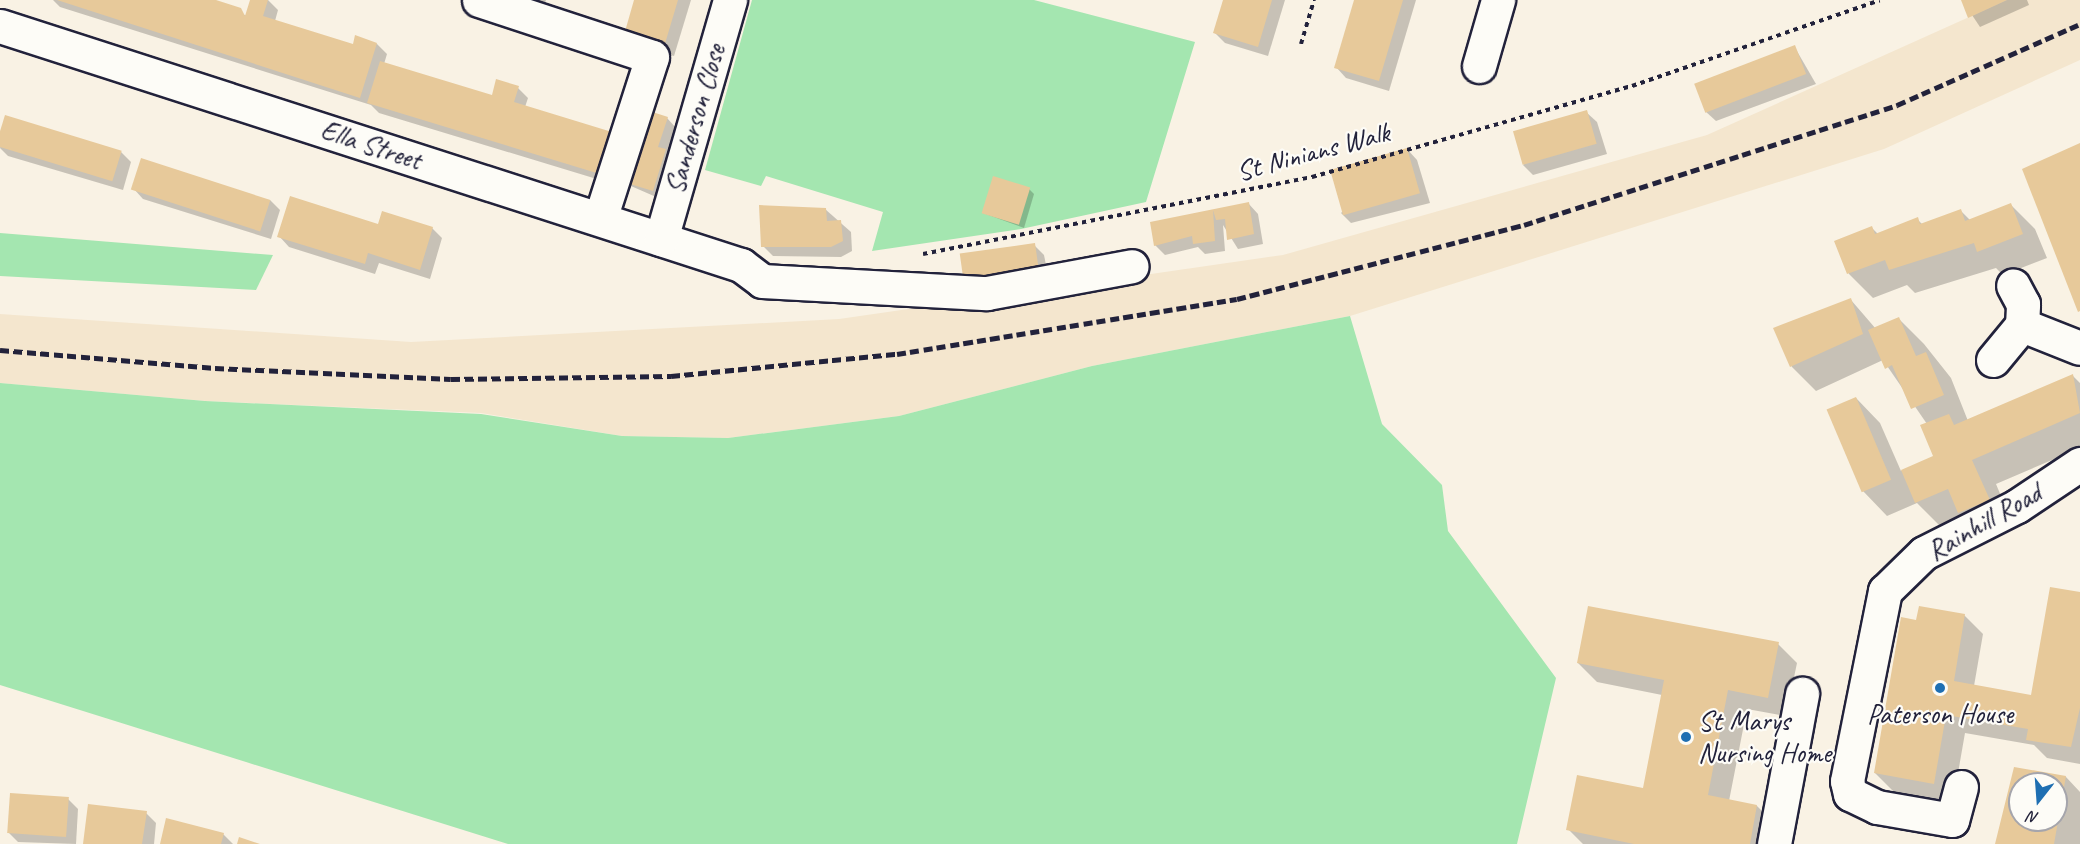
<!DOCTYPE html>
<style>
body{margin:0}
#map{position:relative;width:2080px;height:844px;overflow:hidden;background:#f9f2e4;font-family:Caveat,sans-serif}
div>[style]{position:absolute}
.built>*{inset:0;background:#f4e6ce}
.green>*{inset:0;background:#a4e6b0}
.shadow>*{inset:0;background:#0003}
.building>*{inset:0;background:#e7c99a;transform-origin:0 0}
.path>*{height:4px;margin-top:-2px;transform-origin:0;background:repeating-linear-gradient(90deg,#22223b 0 4.5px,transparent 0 9px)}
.roads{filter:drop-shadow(2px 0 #22223b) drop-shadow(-2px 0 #22223b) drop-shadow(0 2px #22223b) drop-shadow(0 -2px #22223b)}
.minor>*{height:33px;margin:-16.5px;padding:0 16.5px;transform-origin:16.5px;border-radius:16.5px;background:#fdfcf7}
.rail>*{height:4.5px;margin-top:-2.25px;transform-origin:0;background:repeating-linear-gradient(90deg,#22223b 0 9px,transparent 0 13.5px)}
.dots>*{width:16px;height:16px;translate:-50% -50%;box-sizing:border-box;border:3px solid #fdfcf7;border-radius:50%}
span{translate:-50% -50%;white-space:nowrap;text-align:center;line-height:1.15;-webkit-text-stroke:4.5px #fdfcf7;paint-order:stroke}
.street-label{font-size:28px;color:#22223b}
.poi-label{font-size:28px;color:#22223b}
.left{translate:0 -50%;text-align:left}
.north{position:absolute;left:2008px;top:772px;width:60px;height:60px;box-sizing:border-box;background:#fdfcf7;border:2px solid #a5a5ac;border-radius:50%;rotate:197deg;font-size:16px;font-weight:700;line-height:24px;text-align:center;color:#22223b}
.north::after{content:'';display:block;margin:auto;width:21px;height:27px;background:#1f6fb2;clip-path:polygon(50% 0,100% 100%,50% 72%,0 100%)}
</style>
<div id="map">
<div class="built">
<div style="clip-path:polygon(2007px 0,2080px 0,2080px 60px,1884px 149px,1350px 316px,1092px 366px,899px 416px,728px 438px,622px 436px,481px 413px,205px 401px,0 383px,0 314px,411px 342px,839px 319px,1283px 255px,1707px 135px)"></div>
</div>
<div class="green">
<div style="clip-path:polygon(752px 0,1034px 0,1195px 42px,1146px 202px,1021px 229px,872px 251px,883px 212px,766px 176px,761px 186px,705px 170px)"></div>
<div style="clip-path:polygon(0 233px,273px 255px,256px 290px,0 276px)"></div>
<div style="clip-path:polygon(1350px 316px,1382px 424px,1442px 485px,1448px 531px,1556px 678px,1517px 844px,508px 844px,0 685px,0 383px,205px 401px,481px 414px,622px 436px,728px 438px,899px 416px,1092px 366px)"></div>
</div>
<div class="shadow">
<div style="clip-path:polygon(53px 0,210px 0,247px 16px,252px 0,268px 0,278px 10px,275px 21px,354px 46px,377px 44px,387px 54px,384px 64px,493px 97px,518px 88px,528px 98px,525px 107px,625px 138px,667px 118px,677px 129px,663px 200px,624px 183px,623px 187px,379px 113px,371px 105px,60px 7px)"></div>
<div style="clip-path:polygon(496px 0,546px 0,540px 17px)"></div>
<div style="clip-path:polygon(636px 0,691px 0,674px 56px,636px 45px)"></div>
<div style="clip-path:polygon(1225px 0,1285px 0,1268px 56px,1225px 43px,1215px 33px)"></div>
<div style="clip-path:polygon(1356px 0,1416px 0,1389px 91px,1346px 78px,1336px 67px)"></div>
<div style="clip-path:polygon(1962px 0,2027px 0,2029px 5px,1980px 27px)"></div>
<div style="clip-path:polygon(1794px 46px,1816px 84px,1716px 121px,1705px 111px)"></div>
<div style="clip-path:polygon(1586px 112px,1597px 122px,1607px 154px,1533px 175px,1523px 165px)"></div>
<div style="clip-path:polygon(6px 117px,121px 152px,131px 162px,123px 190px,8px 156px,0 148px)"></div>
<div style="clip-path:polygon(1407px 149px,1417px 160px,1430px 203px,1351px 223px,1341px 213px)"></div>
<div style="clip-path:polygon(133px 188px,270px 200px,280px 210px,271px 239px,143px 199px)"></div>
<div style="clip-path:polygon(1029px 189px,1034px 194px,1024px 228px,983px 213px)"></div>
<div style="clip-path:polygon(1248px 203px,1258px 214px,1263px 244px,1238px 249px,1223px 225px,1225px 251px,1205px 254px,1198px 247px,1165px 255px,1155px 245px,1152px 223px)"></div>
<div style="clip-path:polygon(2011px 205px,2035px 229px,2047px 258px,2003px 275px,1996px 268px,1915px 293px,1907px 285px,1873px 298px,1849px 274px,1836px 241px,1872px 228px,1878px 234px,1917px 219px,1923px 225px,1960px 210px,1970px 220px)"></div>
<div style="clip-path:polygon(825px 209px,851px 232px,852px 251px,841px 257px,773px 256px,763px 246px)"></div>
<div style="clip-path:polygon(379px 226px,432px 228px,442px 238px,430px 279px,379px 263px,375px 274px,289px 247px,279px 236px)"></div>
<div style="clip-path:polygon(1034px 245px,1044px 255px,1049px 280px,974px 292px)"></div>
<div style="clip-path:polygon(1851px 300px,1876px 329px,1899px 319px,1924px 344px,1951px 378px,1968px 421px,2073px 376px,2080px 383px,2080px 448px,1996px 484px,2013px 525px,1941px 527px,1917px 503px,1887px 516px,1863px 491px,1828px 410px,1856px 398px,1880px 423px,1901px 471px,1935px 457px,1927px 424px,1883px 360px,1816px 391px,1792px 367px,1775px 329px)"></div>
<div style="clip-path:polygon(2080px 593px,2080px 764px,2047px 758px,2034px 745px,1965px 733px,1953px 802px,1894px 792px,1875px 773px,1918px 622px,1964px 615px,1983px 634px,1974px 686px,2032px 696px)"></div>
<div style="clip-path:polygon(1778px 644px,1797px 663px,1786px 716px,1747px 709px,1729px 801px,1757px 806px,1776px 825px,1772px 844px,1583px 844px,1568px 829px,1644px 790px,1662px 695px,1597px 682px,1578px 663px)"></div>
<div style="clip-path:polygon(evenodd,2015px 768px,2066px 777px,2080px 792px,2080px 844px,1999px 844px,2015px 768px,2020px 784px,2056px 784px,2056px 820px,2020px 820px,2020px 784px)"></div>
<div style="clip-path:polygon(68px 799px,78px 809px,76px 844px,18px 842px,8px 832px)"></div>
<div style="clip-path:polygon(146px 813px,156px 823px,154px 844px,85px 844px)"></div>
<div style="clip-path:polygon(223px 834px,233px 844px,161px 844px)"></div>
</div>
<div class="building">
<div style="clip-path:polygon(57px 0,216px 0,241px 8px,245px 16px,250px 0,268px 0,263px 16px,353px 44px,355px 35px,377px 43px,360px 98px)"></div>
<div style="clip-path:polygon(634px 0,678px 0,664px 47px,624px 35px)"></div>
<div style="clip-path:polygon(1223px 0,1272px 0,1258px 47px,1213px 33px)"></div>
<div style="clip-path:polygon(1354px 0,1403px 0,1379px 81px,1334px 68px)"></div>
<div style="clip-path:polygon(1961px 0,2007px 0,1968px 18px)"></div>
<div style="left:1795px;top:45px;width:31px;height:108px;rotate:69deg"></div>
<div style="clip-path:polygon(380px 61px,492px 95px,496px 79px,519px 86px,514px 102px,625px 136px,613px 178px,367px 103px)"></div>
<div style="clip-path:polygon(643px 109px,668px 117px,658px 147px,666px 149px,653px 191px,620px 181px)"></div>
<div style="left:1587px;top:110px;width:35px;height:77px;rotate:74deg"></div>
<div style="left:5px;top:115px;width:122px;height:32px;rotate:17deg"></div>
<div style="clip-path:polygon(2080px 143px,2080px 311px,2078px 312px,2022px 169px)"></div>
<div style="left:1407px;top:148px;width:47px;height:80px;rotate:74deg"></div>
<div style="left:141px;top:158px;width:136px;height:33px;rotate:18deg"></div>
<div style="left:993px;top:176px;width:39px;height:39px;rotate:17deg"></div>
<div style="clip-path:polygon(290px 196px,378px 224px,382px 211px,433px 227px,420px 270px,368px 253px,365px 264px,277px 237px)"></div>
<div style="clip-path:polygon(1249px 202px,1254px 234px,1227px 240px,1225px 219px,1216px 220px,1213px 210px,1215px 241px,1193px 244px,1192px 236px,1154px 246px,1150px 222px)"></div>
<div style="clip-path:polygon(2011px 203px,2023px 234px,1977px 252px,1974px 243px,1889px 270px,1885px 260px,1847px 274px,1834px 241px,1872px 226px,1875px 234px,1918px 217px,1920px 224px,1961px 209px,1965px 221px)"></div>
<div style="clip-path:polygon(759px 205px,826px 208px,827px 221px,841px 220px,843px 241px,831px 247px,761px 247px)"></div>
<div style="left:1035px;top:243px;width:27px;height:76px;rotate:82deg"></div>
<div style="clip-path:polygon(1851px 298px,1863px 334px,1790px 367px,1773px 328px)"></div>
<div style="clip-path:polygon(1899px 317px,1916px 356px,1926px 352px,1944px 395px,1911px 409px,1892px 365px,1885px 369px,1868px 330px)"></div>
<div style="clip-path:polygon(2073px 374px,2080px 413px,1972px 460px,1990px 500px,1958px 513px,1948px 489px,1915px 503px,1901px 470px,1933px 456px,1920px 425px,1949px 414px,1954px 425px)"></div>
<div style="left:1856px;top:397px;width:90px;height:32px;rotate:67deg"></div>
<div style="clip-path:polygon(2050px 587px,2080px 592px,2080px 708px,2071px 747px,2026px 740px,2028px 729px,1946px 715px,1934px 784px,1874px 773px,1901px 617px,1916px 620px,1919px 606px,1965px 614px,1954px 681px,2031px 695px)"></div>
<div style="clip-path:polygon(1588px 606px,1779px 642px,1768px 698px,1728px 690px,1708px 795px,1757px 805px,1750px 844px,1634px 844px,1566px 830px,1577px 775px,1643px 788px,1664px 680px,1577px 663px)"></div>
<div style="clip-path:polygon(evenodd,2014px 767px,2066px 776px,2054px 844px,1995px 844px,2014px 767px,2020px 784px,2056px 784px,2056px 820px,2020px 820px,2020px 784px)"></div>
<div style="left:10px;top:793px;width:59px;height:40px;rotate:4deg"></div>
<div style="clip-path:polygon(88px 804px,147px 811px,142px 844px,83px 844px)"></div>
<div style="clip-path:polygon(166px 818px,224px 833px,221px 844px,160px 844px)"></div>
<div style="clip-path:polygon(239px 837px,260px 844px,237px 844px)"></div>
</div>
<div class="path">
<div style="left:1301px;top:44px;width:46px;rotate:-73.5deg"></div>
<div style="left:923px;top:254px;width:397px;rotate:-11.2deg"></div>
<div style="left:1312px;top:177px;width:333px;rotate:-15.9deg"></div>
<div style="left:1632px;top:86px;width:262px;rotate:-19.1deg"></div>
</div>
<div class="roads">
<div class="minor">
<div style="left:479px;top:0;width:182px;rotate:18.2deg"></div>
<div style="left:652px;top:57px;width:170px;rotate:107.8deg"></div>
<div style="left:0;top:26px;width:779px;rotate:17.88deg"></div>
<div style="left:741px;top:265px;width:26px;rotate:37deg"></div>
<div style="left:762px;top:281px;width:225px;rotate:3.1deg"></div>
<div style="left:987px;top:293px;width:147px;rotate:-10.5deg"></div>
<div style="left:1479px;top:66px;width:69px;rotate:-73.9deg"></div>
<div style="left:661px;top:239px;width:249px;rotate:-73.9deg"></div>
<div style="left:2022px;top:325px;width:62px;rotate:21.6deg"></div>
<div style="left:1993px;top:360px;width:45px;rotate:-50.4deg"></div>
<div style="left:2022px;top:325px;width:21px;rotate:-87deg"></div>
<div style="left:2023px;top:304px;width:21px;rotate:-118deg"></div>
<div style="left:1961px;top:787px;width:34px;rotate:105deg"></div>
<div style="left:1952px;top:820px;width:76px;rotate:-170.2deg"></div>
<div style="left:1877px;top:807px;width:30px;rotate:-154deg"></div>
<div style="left:1850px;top:794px;width:13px;rotate:-103deg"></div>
<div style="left:1847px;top:781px;width:194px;rotate:-78.7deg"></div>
<div style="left:1885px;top:591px;width:54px;rotate:-44.3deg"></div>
<div style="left:1924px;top:553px;width:104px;rotate:-26.8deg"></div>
<div style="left:2017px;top:506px;width:76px;rotate:-33.7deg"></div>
<div style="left:1774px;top:844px;width:153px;rotate:-79.4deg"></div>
</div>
</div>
<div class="rail">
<div style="left:0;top:350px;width:216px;rotate:4.8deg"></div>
<div style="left:215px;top:368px;width:236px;rotate:2.7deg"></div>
<div style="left:451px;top:379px;width:220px;rotate:-0.8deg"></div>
<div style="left:671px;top:376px;width:227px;rotate:-5.6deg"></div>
<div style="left:897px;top:354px;width:344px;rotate:-9.2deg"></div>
<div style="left:1237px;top:299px;width:296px;rotate:-14.5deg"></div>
<div style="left:1524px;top:225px;width:392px;rotate:-17.8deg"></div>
<div style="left:1897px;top:105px;width:200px;rotate:-23.9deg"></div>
</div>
<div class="dots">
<div style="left:1940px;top:688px;background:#1f6fb2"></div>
<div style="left:1686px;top:737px;background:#1f6fb2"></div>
</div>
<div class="street-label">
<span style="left:695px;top:119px;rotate:-74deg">Sanderson Close</span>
<span style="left:371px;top:145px;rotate:18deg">Ella Street</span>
<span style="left:1313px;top:152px;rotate:-15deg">St Ninians Walk</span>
<span style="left:1984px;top:522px;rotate:-30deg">Rainhill Road</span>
</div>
<div class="poi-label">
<span style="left:1940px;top:714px">Paterson House</span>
<span class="left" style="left:1698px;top:737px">St Marys<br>Nursing Home</span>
</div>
<div class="north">N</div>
</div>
